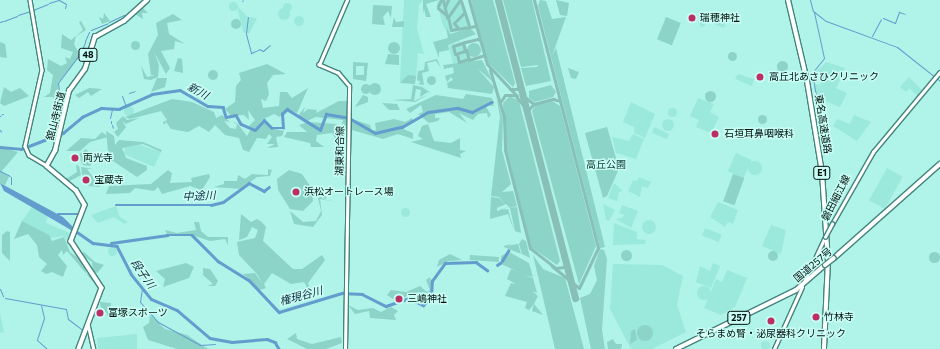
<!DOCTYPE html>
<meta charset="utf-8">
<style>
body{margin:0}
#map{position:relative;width:940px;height:349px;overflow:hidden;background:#b0f3e9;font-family:Commissioner,"Noto Sans JP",sans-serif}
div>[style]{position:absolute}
.built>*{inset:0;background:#9be8dc;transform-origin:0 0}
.round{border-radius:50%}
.green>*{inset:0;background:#8cd3c8;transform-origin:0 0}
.water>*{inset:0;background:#629dcd}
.stream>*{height:1px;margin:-0.5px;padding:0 0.5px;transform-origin:0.5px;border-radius:0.5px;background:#629dcd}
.river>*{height:2.5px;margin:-1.25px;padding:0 1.25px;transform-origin:1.25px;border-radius:1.25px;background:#629dcd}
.taxiway>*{height:3px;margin:-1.5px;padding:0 1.5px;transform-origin:1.5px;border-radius:1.5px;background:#88c0b8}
.runway>*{height:7px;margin:-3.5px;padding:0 3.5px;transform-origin:3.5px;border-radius:3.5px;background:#88c0b8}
.roads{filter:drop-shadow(1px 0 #44857d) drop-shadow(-1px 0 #44857d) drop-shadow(0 1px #44857d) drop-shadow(0 -1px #44857d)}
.secondary>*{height:2.5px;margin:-1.25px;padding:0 1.25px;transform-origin:1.25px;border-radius:1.25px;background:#fff}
.primary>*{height:3.5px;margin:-1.75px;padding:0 1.75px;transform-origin:1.75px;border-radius:1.75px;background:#fff}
.highway>*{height:4px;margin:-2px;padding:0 2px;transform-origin:2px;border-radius:2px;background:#fff}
.bridges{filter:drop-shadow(1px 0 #44857d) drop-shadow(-1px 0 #44857d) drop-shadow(0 1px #44857d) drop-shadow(0 -1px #44857d)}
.secondary-bridge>*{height:2.5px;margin:-1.25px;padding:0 1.25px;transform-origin:1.25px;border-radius:1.25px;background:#fff}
.highway-bridge>*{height:4px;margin:-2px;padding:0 2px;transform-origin:2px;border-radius:2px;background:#fff}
.dots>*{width:11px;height:11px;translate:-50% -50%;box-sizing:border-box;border:2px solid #c9fef5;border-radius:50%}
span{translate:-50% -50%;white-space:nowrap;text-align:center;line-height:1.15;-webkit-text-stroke:3px #c9fef5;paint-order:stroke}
.shield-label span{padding:1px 3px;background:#c9fef5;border:1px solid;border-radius:3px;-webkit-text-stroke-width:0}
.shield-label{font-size:9px;color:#00110e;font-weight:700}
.poi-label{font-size:10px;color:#00110e}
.left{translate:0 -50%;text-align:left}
.street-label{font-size:10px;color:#00110e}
.park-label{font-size:10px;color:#13403a}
.water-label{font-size:11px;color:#122c40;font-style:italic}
</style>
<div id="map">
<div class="built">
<div style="clip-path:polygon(404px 0,423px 0,419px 5px,417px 28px,424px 54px,418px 53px,416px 76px,400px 82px)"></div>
<div style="clip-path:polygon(439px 0,461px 0,469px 28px,449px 33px,443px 26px,437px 2px)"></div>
<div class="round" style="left:228.5px;top:1.5px;width:9px;height:9px"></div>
<div class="round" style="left:282.5px;top:2.5px;width:9px;height:9px"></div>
<div style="clip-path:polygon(237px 6px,248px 17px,257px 18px,249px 34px,243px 32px)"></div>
<div class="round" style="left:278px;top:8px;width:12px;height:12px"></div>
<div style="clip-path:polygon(721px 11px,729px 15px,724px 28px,707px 21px,704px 27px,700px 26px,699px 18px,718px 18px)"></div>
<div class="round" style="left:294px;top:16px;width:10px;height:10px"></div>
<div style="left:465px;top:41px;width:21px;height:17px;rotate:76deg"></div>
<div style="clip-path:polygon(826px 62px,845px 68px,837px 87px,834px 87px,847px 93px,840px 107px,816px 97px,814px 84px,820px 85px,822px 80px,813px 75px)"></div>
<div style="clip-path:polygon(738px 74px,754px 79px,752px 86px,735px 79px)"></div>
<div style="clip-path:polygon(909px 77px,922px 90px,918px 96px,909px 88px,906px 92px,900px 87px)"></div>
<div style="clip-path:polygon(698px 98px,714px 104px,710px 112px,719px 117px,711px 133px,696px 127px,699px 120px,690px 116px)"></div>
<div style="clip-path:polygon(631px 102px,655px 114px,645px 138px,634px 133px,634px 127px,623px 122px)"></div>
<div class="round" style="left:124px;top:106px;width:10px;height:10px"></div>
<div class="round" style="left:667.5px;top:107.5px;width:9px;height:9px"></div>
<div style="clip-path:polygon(854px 115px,871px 122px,857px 141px,833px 126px,837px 119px,850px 124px)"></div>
<div class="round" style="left:662px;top:119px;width:12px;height:12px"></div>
<div style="clip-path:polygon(654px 127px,669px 134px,667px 139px,652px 133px)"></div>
<div style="clip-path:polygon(633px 134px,644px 139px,636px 159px,616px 153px,612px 137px,629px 141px)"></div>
<div style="clip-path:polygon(140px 145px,161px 152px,154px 167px,124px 154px,125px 147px)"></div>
<div style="left:736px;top:153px;width:17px;height:20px;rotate:24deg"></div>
<div class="round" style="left:748px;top:161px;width:14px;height:14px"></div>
<div style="left:887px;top:168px;width:18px;height:37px;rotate:29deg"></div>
<div style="clip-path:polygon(639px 177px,651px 182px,648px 188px,642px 186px,640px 197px,628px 191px,633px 180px,637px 181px)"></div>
<div style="clip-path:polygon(614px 183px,623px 191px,619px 192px,617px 201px,608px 198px)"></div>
<div style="clip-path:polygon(718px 202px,738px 210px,733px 224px,728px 222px,725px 227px,710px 217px)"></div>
<div style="clip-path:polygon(603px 204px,615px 210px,609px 221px,606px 220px)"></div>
<div style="clip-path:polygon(622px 205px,638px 211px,631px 228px,616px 219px,622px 218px,624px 215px,619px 213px)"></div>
<div style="clip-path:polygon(116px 206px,120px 217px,128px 222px,124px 224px,114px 217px,98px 223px,91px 215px)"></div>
<div style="clip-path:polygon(32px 207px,48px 216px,46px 223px,70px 233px,67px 240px,63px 236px,51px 238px,22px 221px)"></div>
<div class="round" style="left:400.5px;top:207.5px;width:9px;height:9px"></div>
<div class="round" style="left:642px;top:220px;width:14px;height:14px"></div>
<div style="clip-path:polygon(614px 223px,637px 232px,637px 239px,646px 240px,645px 244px,613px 245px)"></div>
<div style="clip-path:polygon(771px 225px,786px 230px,781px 254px,762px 246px)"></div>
<div style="left:705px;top:228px;width:18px;height:8px;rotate:22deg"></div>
<div class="round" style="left:107.5px;top:246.5px;width:9px;height:9px"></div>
<div style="clip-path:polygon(713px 263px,720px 266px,711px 288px,696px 282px,700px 266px,710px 271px)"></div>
<div style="clip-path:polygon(613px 264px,662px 265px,683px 276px,677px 305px,686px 332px,652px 349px,631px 349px,610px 309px)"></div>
<div style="clip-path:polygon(727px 270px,747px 278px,735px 307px,721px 315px,704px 308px,716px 279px,722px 282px)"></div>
<div class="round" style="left:697px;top:286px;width:14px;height:14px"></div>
<div style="clip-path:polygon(0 313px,4px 332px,0 333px)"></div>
<div style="clip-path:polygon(137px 334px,137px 349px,98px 349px,97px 338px)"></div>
<div class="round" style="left:760.5px;top:340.5px;width:9px;height:9px"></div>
</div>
<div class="green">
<div style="clip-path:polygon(423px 0,439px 0,426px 4px,431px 17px,426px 17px,424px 9px,423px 14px)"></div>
<div style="clip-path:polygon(471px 0,493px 0,515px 83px,513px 87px,488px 63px)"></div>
<div style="clip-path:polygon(503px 0,532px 0,551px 81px,526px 86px,521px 68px,537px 67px,538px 65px,521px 67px)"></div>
<div style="clip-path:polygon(540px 0,546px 1px,552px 19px,566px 17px,552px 56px,556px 48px,605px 247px,600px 248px,538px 6px)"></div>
<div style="clip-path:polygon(556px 0,569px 3px,567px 16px,560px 15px)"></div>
<div style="clip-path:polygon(373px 5px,392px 6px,391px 18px,388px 11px,383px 17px,385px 25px,372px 24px)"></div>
<div style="clip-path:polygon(142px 7px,148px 13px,142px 13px,143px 19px,135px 14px)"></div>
<div style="clip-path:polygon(104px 13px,110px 21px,102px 24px,99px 17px,103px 19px)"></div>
<div style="clip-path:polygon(173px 14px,182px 20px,167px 23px,169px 34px,185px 44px,175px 41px,174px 49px,161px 51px,170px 68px,166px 74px,154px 52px,159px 65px,158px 77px,151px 80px,144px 79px,141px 66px,147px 77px,155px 75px,151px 75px,148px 54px,158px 35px,156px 23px)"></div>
<div style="clip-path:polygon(394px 17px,396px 22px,404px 21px,404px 27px,392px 27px)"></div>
<div style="left:666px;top:17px;width:16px;height:24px;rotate:22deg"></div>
<div class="round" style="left:231px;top:19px;width:10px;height:10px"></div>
<div style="clip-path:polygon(81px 21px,86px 30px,76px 36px,74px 44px,80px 55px,58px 83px,60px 102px,55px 106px,53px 97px,44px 97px,50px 93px,53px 75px,47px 70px,48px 59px,61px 66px,67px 63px,65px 57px,70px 59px,73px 52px,61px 48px,62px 34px,71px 40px,83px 30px,79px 22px)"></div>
<div style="clip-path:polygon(446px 27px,450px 34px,470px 28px,476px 34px,448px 45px,449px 50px,439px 52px,439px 58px,433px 42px,448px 38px)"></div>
<div class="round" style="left:130.5px;top:40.5px;width:9px;height:9px"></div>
<div class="round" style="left:388px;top:42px;width:12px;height:12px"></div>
<div style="clip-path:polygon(0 42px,5px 44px,7px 58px,0 57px)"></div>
<div class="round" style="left:467px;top:43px;width:14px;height:14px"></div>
<div class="round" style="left:727.5px;top:51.5px;width:9px;height:9px"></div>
<div style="clip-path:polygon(388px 54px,399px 55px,399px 65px,385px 64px)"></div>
<div style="clip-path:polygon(178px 58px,182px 59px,183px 73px,174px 71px)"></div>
<div style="clip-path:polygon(437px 59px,441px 68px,436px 61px,427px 63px,429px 71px,422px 73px,424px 85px,418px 84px,421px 82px,417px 80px,418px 71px,424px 70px,425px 62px)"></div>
<div style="clip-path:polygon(482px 60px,493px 82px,477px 68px,494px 87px,492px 94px,448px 88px,447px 83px,453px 80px,451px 77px,447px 82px,445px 76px,454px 73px,453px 67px,444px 69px,443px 65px)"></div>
<div class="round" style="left:776.5px;top:60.5px;width:11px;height:11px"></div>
<div style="clip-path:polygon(evenodd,353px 62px,368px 63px,366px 81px,353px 79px,353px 62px,356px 66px,364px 66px,364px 75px,356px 75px,356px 66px)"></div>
<div style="clip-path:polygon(267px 64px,286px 74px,273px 75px,267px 83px,269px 94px,266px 101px,261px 99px,263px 108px,279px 106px,280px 92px,287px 92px,292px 98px,308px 88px,297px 113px,286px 109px,280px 117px,274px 114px,262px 120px,255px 130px,249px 126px,255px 120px,248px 110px,249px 120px,244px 115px,231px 116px,225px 109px,235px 102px,236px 86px,241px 80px,239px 73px)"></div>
<div style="clip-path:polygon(568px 68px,579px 72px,576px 79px,571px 78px)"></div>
<div style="clip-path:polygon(417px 70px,415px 84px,400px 83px,408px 75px,416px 76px)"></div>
<div class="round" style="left:208px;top:70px;width:10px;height:10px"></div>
<div class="round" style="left:426.5px;top:75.5px;width:9px;height:9px"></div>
<div style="clip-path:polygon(157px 78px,167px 78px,165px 87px,151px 92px)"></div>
<div class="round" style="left:369px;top:83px;width:12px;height:12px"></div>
<div class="round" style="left:361px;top:84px;width:10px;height:10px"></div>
<div style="clip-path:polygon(413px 85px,422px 87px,431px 93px,428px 92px,420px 97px,421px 90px,416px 89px,414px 101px,429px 94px,415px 102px,393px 100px,411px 99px)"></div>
<div style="clip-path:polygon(551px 85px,556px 92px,553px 97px,535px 102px,529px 98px,529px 91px)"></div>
<div style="clip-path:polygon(4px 87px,11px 92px,20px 88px,29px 96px,4px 106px,0 103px)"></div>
<div style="clip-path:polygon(89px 88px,102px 89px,91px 96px,88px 92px,79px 98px,75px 95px)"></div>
<div class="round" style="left:704.5px;top:90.5px;width:11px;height:11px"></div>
<div style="clip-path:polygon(466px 94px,492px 98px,494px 106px,485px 105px,491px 115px,488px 118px,487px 113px,478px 114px,473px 120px,459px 113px,467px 123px,449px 112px,435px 114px,435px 118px,440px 118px,438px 121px,429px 123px,418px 114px,423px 112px,421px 105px,410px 113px,406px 109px,436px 95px,463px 99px)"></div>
<div style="clip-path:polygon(496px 94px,503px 119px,502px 150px,511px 184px,502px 192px,513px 191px,517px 206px,510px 208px,517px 207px,521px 233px,515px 231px,510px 208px,506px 204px,497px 208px,497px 211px,508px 207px,502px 210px,508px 209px,514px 231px,508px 214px,490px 219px,491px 197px,499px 198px,505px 204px,499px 197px,491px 196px,500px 117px)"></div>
<div style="clip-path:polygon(363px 95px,368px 97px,368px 102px,355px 107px)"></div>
<div style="clip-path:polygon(510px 96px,519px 101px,560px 261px,557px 265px,531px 247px,506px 149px,503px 103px)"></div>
<div style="clip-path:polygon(172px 99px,192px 102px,214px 112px,216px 118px,222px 115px,230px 122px,224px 121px,230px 128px,236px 129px,237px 124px,232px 122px,237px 123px,247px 136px,251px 129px,257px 130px,264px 120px,272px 128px,284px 131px,282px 136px,276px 137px,278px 147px,267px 148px,275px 144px,267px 144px,272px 137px,269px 134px,266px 139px,257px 138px,249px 152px,243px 150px,239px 138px,225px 135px,215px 125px,209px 132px,199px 126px,188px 132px,171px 129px,166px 122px,164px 125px,163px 122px,167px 120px,161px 111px,130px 119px,125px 117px)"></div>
<div style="clip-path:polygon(339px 101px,347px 101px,352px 119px,370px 125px,372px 131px,376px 130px,375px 123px,394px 119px,405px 122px,412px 118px,414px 122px,398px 127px,413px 133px,413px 139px,398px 134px,383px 139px,352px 130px,349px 140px,349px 134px,341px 127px,343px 120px,316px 117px,307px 121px,297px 117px,305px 107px,303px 113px,308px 109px,317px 110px,316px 113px)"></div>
<div style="clip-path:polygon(552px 101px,560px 106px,596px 246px,579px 284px,532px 111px,536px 105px)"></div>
<div style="clip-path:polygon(382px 103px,397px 104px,400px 110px,389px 110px)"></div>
<div class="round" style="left:757.5px;top:114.5px;width:9px;height:9px"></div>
<div style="clip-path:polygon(123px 116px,127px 120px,139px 118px,126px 124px,122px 121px,126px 127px,118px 137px,114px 132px,118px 129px,116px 123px)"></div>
<div style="clip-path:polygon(308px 122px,336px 124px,341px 133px,335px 138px,332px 133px,317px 135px,316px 141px,324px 147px,311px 147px,310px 143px,284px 137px,287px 132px,307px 132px,299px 125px)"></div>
<div style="clip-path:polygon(428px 124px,434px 141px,451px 143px,460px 138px,460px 150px,466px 151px,460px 154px,461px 158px,411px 142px,423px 139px,418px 136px,422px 126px)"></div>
<div style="clip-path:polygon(607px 127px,616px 158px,621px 164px,607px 196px,603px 198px,585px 133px)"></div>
<div style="clip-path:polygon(106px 131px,114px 136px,115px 145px,119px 140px,143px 142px,162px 150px,161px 152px,143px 144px,122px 148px,126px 158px,147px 166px,147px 170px,137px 177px,113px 161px,109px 162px)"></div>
<div style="clip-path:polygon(102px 132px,108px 137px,90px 142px,80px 151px,66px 151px,81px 138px,95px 139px)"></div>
<div style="clip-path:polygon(0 147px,18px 152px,1px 172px,9px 177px,5px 185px,0 183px)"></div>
<div style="clip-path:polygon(86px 149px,95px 159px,90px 166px,83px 165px,78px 155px)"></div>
<div style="clip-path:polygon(76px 165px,79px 166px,81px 175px,68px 182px,66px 179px,77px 172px)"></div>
<div style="clip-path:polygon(81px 167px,94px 169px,87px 169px,100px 187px,88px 186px,92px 181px,86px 175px,83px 179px)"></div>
<div style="clip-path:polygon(268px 169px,272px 170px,270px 176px,257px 177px,241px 189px,214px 187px,224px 184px,224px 181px,237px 181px,238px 175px,245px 179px,252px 174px,268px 175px)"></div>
<div style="clip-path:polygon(168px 170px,172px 173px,170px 183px,192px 182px,191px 178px,209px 174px,210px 177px,202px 190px,190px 186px,162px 194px,158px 187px,154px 191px,135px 188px,130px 193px,106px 194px,109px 186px,151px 184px)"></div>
<div style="clip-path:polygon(289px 170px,302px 174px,312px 189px,313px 201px,303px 211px,290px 209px,278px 190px,277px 179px)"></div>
<div style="left:733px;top:174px;width:12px;height:29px;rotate:20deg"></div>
<div style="clip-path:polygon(324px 195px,327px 198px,323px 199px,336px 202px,320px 199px,322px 215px,313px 227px,294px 224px,290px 211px,303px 222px,316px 221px,321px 211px,318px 198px)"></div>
<div style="clip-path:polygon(29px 205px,22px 221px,49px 235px,52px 241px,64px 237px,70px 252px,84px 262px,86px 273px,97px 281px,100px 290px,67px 251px,63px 255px,62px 250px,58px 255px,67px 266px,63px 277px,52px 272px,46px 274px,41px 271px,47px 264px,39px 257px,37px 245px,28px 234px,14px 239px)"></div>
<div style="clip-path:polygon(241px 214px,251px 222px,257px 219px,262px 222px,266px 227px,263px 241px,293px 269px,302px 269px,322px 255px,325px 260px,308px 283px,311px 292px,300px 295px,307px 287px,304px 282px,291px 284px,272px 273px,264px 284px,266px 288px,260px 290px,243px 274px,255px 273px,263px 284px,257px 274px,239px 255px,237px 242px,255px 238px,258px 230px,252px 227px,247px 237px,239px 240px)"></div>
<div style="clip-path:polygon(194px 222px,199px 222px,201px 231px,208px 237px,228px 237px,228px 245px,225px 239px,210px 241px,192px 235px,167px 234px,165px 230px,177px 233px,196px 230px)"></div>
<div style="clip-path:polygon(7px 231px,10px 232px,10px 261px,2px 253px,2px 235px)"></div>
<div style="clip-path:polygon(522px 239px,526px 241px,530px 258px,522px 254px,519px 244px)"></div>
<div style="clip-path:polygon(518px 244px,521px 254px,504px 247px,504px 246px,513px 243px,507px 246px)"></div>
<div style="clip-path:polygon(600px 249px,604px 250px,607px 259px,602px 330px,605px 349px,591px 349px,580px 298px,590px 294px,597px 280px,594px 266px)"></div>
<div class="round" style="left:620.5px;top:249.5px;width:11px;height:11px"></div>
<div class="round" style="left:768px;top:251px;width:10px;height:10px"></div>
<div class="round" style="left:928.5px;top:251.5px;width:11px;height:11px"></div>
<div style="clip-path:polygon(84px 252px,95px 262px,104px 265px,97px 273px,93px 272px,92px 262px,80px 254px)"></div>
<div style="clip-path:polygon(509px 252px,529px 263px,533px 277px,525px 275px,533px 278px,537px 293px,532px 291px,538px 296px,534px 304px,543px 315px,532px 311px,534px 304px,529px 310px,525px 308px,527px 302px,505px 296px,511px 283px,516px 284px,507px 279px,511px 269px,521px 273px,501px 264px,501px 256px)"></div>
<div style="clip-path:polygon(450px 254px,462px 260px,448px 261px,437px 267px,439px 260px)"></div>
<div style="left:470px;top:255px;width:29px;height:5px;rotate:4deg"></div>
<div style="clip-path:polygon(533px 255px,543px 269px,565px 278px,584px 349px,555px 349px)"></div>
<div style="clip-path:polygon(186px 263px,194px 267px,189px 278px,163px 287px,165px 279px,156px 271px)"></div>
<div style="clip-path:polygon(203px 268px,210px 269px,218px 281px,215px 286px,207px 286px,213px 284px,203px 275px)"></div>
<div style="clip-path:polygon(430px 277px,432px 289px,428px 300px,410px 294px,397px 302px,387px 295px,391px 290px,406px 292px,420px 286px,427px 292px,430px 290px,426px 280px)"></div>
<div style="clip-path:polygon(100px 302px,111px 303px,109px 319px,106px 312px,95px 317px,93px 315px,101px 310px)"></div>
<div style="clip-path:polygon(348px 305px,358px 310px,373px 308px,381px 312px,391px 307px,398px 311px,394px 315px,396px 320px,370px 318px,369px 311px,355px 314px)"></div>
<div class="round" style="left:123.5px;top:307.5px;width:9px;height:9px"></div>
<div style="clip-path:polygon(150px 315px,165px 329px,187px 335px,208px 349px,177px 349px,148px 340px,143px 327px,149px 323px)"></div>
<div class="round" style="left:637px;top:325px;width:16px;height:16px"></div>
<div style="clip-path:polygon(635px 329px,637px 340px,630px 344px,631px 331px)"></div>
<div style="clip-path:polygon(296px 333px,297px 339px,312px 344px,341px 337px,342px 343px,326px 349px,307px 349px,287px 339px)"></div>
<div style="clip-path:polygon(613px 339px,616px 344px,622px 344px,621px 349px,608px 349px,607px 342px)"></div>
</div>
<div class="water">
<div style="clip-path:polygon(0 183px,63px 217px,73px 227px,71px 230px,4px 191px)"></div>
</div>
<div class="stream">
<div style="left:810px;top:0;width:11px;rotate:75deg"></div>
<div style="left:813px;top:11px;width:16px;rotate:38deg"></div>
<div style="left:826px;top:21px;width:76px;rotate:20.1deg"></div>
<div style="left:897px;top:47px;width:55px;rotate:38.3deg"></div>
<div style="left:242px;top:1px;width:1px;rotate:-45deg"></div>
<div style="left:49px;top:3px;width:10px;rotate:-17deg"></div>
<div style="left:59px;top:0;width:8px;rotate:30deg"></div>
<div style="left:65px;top:8px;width:3px;rotate:-72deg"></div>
<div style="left:33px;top:10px;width:16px;rotate:-22deg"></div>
<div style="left:18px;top:15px;width:13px;rotate:-18deg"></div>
<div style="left:883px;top:18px;width:13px;rotate:23deg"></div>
<div style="left:895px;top:23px;width:12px;rotate:-70deg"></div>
<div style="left:899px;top:12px;width:6px;rotate:18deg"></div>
<div style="left:4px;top:21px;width:14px;rotate:-21deg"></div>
<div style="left:0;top:22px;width:3px;rotate:-18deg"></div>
<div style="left:109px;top:22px;width:17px;rotate:-25deg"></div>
<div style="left:91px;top:30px;width:18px;rotate:-22deg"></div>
<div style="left:246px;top:33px;width:16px;rotate:-83deg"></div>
<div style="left:246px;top:34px;width:20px;rotate:75deg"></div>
<div style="left:251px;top:53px;width:8px;rotate:-23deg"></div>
<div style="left:872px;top:36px;width:19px;rotate:-62deg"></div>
<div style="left:85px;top:41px;width:10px;rotate:-66deg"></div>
<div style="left:259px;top:49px;width:4px;rotate:27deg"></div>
<div style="left:263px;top:51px;width:9px;rotate:-41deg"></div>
<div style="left:82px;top:50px;width:9px;rotate:-69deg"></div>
<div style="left:812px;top:73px;width:19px;rotate:-51deg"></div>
<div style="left:824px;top:58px;width:47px;rotate:-102.3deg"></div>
<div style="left:813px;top:78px;width:43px;rotate:80.5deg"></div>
<div style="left:129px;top:93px;width:6px;rotate:-18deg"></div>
<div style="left:122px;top:96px;width:9px;rotate:69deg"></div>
<div style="left:60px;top:99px;width:16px;rotate:-97deg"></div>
<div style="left:58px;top:83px;width:38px;rotate:-53deg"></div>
<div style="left:2px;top:114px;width:1px"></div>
<div style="left:0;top:116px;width:1px;rotate:-45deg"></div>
<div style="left:110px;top:118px;width:9px;rotate:-77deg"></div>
<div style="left:111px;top:121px;width:2px;rotate:90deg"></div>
<div style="left:112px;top:125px;width:3px;rotate:72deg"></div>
<div style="left:0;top:130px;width:2px;rotate:63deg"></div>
<div style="left:61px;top:134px;width:1px;rotate:-90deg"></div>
<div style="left:0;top:171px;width:11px;rotate:27deg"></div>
<div style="left:11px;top:184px;width:7px;rotate:-90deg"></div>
<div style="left:142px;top:288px;width:14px;rotate:98deg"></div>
<div style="left:140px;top:302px;width:27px;rotate:48deg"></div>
<div style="left:158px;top:322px;width:48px;rotate:28.7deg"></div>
<div style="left:200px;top:345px;width:15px;rotate:-4deg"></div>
<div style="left:0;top:289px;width:8px;rotate:67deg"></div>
<div style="left:5px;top:298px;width:62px;rotate:10.2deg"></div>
<div style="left:66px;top:309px;width:10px;rotate:79deg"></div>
<div style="left:68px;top:319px;width:20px;rotate:37deg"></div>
<div style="left:41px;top:305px;width:13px;rotate:77deg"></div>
<div style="left:44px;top:318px;width:23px;rotate:108deg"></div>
<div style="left:37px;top:340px;width:13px;rotate:42deg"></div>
<div style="left:701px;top:349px;width:9px"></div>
</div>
<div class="river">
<div style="left:351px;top:119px;width:28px;rotate:30deg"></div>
<div style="left:375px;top:133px;width:28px;rotate:-13deg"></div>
<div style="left:402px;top:127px;width:30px;rotate:-30deg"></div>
<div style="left:428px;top:112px;width:30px;rotate:-8deg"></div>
<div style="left:458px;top:108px;width:15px;rotate:16deg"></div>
<div style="left:472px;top:112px;width:22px;rotate:-27deg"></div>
<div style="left:0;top:147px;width:21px;rotate:5deg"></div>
<div style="left:21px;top:149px;width:45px;rotate:-20.9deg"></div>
<div style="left:63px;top:133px;width:25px;rotate:-40deg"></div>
<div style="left:82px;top:117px;width:21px;rotate:-25deg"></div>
<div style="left:101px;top:108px;width:18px;rotate:3deg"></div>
<div style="left:119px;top:109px;width:36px;rotate:-24deg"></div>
<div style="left:152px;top:94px;width:28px;rotate:-8deg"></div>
<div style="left:180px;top:90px;width:32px;rotate:30deg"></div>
<div style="left:208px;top:106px;width:15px;rotate:4deg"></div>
<div style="left:223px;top:107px;width:10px;rotate:73deg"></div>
<div style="left:226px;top:117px;width:10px;rotate:-11deg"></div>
<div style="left:236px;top:115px;width:10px;rotate:61deg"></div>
<div style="left:241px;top:124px;width:15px;rotate:23deg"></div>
<div style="left:255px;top:130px;width:13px;rotate:-48deg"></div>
<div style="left:264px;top:120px;width:11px;rotate:45deg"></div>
<div style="left:272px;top:128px;width:11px"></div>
<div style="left:283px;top:128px;width:14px;rotate:-94deg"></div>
<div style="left:282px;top:114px;width:7px;rotate:-45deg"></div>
<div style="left:287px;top:109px;width:39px;rotate:32deg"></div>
<div style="left:320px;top:130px;width:17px;rotate:-69deg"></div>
<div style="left:326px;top:114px;width:20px;rotate:9deg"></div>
<div style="left:116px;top:205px;width:95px"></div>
<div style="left:211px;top:205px;width:12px;rotate:-14deg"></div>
<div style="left:223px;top:202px;width:32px;rotate:-36deg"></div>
<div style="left:249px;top:183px;width:17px;rotate:28deg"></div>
<div style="left:264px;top:191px;width:6px;rotate:-39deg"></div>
<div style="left:58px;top:214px;width:24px"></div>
<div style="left:70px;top:227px;width:28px;rotate:35deg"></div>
<div style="left:93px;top:243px;width:24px;rotate:7deg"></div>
<div style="left:117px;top:246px;width:31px;rotate:63deg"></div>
<div style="left:131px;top:274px;width:32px;rotate:51deg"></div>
<div style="left:151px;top:299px;width:28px;rotate:23deg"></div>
<div style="left:177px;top:310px;width:43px;rotate:40.3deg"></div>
<div style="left:210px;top:338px;width:22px;rotate:10deg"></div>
<div style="left:232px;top:342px;width:35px;rotate:-5deg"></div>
<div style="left:267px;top:339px;width:9px;rotate:21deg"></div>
<div style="left:275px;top:342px;width:8px;rotate:60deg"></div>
<div style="left:111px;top:243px;width:57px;rotate:-8.1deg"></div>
<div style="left:167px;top:235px;width:25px"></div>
<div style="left:192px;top:235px;width:37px;rotate:45deg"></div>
<div style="left:218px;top:261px;width:36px;rotate:32deg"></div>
<div style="left:249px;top:280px;width:44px;rotate:46.8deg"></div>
<div style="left:279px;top:312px;width:66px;rotate:-16.8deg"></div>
<div style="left:342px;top:293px;width:20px;rotate:3deg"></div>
<div style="left:362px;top:294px;width:27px;rotate:27deg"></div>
<div style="left:386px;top:306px;width:24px;rotate:-19deg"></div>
<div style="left:409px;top:298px;width:16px;rotate:27deg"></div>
<div style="left:423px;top:305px;width:11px;rotate:-41deg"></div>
<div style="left:431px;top:298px;width:17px;rotate:-87deg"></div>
<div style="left:432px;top:281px;width:22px;rotate:-54deg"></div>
<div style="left:445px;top:263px;width:31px;rotate:-2deg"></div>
<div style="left:476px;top:262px;width:14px;rotate:36deg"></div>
<div style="left:502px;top:261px;width:12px;rotate:-59deg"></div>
<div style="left:497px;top:265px;width:4px;rotate:-34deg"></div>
</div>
<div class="taxiway">
<div style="left:443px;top:0;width:18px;rotate:77deg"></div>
<div style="left:460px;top:0;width:21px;rotate:125deg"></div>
<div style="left:448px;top:17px;width:13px;rotate:77deg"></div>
<div style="left:451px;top:30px;width:25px;rotate:-9deg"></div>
<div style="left:469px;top:0;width:66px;rotate:74.3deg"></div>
<div style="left:487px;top:64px;width:44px;rotate:46.8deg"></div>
<div style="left:534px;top:0;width:256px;rotate:75.5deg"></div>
<div style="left:598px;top:248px;width:44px;rotate:115.4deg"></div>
<div style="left:579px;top:288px;width:35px;rotate:-141deg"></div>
<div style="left:461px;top:1px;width:25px;rotate:72deg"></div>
<div style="left:438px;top:6px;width:7px;rotate:-63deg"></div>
<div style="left:445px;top:7px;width:8px;rotate:-67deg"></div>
<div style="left:438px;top:8px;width:9px;rotate:41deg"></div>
<div style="left:458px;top:28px;width:6px;rotate:-129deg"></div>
<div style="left:454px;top:23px;width:14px;rotate:-45deg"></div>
<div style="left:463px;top:43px;width:8px;rotate:76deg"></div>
<div style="left:465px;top:51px;width:10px;rotate:163deg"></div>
<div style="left:455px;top:54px;width:8px;rotate:-104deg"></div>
<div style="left:453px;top:46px;width:13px;rotate:-18deg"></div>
<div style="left:465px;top:42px;width:13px;rotate:-13deg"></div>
<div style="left:478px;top:39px;width:2px;rotate:27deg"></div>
<div style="left:466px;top:50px;width:10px;rotate:73deg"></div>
<div style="left:469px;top:60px;width:16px;rotate:-18deg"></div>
<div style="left:457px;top:54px;width:8px;rotate:76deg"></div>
<div style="left:459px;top:62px;width:9px;rotate:-18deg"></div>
<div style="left:490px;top:70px;width:49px;rotate:73.4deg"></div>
<div style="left:504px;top:117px;width:33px;rotate:88deg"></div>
<div style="left:505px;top:150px;width:101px;rotate:75.7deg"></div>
<div style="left:530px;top:248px;width:33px;rotate:38deg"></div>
<div style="left:556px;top:268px;width:8px;rotate:-7deg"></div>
<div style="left:564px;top:267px;width:5px;rotate:-68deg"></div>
<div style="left:510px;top:89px;width:8px"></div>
<div style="left:518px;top:89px;width:7px;rotate:-82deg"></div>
<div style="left:522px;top:95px;width:15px;rotate:37deg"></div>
<div style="left:501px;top:101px;width:7px;rotate:-56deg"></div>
<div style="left:505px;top:95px;width:10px"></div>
<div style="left:515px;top:95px;width:18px;rotate:52deg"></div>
<div style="left:528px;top:117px;width:8px;rotate:-83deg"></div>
<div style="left:529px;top:109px;width:7px;rotate:-45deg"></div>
<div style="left:534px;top:104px;width:20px;rotate:-15deg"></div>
<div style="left:553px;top:99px;width:7px;rotate:16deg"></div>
</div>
<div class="runway">
<div style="left:498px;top:0;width:308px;rotate:75.5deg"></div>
</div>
<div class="roads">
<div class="secondary">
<div style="left:30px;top:0;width:71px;rotate:80.3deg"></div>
<div style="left:42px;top:70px;width:78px;rotate:102.6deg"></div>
<div style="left:25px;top:146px;width:10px;rotate:66deg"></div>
<div style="left:29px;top:155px;width:21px;rotate:31deg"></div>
<div style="left:832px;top:224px;width:83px;rotate:-60.3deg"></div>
<div style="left:873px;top:152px;width:104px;rotate:-50.1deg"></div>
<div style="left:804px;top:282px;width:50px;rotate:-65deg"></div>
<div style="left:88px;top:324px;width:26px;rotate:77deg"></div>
<div style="left:345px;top:349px;width:263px;rotate:-89.1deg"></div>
<div style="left:349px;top:86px;width:17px;rotate:-130deg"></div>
<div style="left:338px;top:73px;width:21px;rotate:-157deg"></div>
<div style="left:319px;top:65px;width:71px;rotate:-66.7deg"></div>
<div style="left:774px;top:349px;width:68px;rotate:-65.7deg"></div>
</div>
<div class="primary">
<div style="left:56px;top:150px;width:18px;rotate:119deg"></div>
<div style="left:47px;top:166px;width:38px;rotate:40deg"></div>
<div style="left:76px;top:190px;width:17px;rotate:59deg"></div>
<div style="left:85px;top:205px;width:39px;rotate:111deg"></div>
<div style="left:71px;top:241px;width:56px;rotate:56.6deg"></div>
<div style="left:102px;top:288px;width:65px;rotate:110.7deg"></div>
<div style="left:55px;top:151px;width:62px;rotate:-76.9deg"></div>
<div style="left:69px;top:91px;width:27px;rotate:-54deg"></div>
<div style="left:85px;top:69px;width:34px;rotate:-73deg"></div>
<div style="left:95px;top:37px;width:33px;rotate:-29deg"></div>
<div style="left:124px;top:21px;width:31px;rotate:-42deg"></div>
</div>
<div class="highway">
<div style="left:788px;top:0;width:83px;rotate:76.8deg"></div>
<div style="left:807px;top:81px;width:93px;rotate:80.7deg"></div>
<div style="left:822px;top:173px;width:87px;rotate:86.1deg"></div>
<div style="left:828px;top:260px;width:89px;rotate:92.6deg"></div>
<div style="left:834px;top:258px;width:142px;rotate:-41.6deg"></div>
<div style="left:676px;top:349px;width:134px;rotate:-26.2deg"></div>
<div style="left:796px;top:290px;width:38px;rotate:-41deg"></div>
</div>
</div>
<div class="bridges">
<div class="secondary-bridge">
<div style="left:825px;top:237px;width:15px;rotate:-62deg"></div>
</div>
<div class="highway-bridge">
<div style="left:825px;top:265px;width:11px;rotate:-38deg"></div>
</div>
</div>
<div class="dots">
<div style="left:692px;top:18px;background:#bd2f62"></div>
<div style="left:760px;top:77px;background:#bd2f62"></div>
<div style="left:715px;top:134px;background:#bd2f62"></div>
<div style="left:75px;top:158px;background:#bd2f62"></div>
<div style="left:86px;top:180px;background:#bd2f62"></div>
<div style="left:296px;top:192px;background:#bd2f62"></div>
<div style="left:399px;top:299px;background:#bd2f62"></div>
<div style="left:100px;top:313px;background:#bd2f62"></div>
<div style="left:816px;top:317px;background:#bd2f62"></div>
<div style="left:771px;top:321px;background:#bd2f62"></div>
</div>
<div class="shield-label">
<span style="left:88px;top:55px">48</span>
<span style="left:822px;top:173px">E1</span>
<span style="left:739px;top:318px">257</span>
</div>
<div class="poi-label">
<span class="left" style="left:700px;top:18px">瑞穂神社</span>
<span class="left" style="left:769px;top:77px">高丘北あさひクリニック</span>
<span class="left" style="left:724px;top:134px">石垣耳鼻咽喉科</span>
<span class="left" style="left:83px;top:158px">両光寺</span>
<span class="left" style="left:94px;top:180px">宝蔵寺</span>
<span class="left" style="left:304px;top:192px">浜松オートレース場</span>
<span class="left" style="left:407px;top:299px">三嶋神社</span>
<span class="left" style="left:108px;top:313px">富塚スポーツ</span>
<span class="left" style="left:824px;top:317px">竹林寺</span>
<span style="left:771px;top:334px">そらまめ腎・泌尿器科クリニック</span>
</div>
<div class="street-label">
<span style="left:56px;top:116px;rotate:-76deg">舘山寺街道</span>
<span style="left:823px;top:124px;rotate:81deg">東名高速道路</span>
<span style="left:340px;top:151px;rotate:-89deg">湖東和合線</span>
<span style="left:836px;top:198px;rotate:-63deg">磐田細江線</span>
<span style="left:813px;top:265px;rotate:-40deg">国道257号</span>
</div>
<div class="park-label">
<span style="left:606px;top:165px">高丘公園</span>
</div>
<div class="water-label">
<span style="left:198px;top:91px;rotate:29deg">新川</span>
<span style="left:199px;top:196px;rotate:-3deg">中途川</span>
<span style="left:143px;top:274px;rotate:55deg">段子川</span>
<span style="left:301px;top:296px;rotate:-15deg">権現谷川</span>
</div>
</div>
